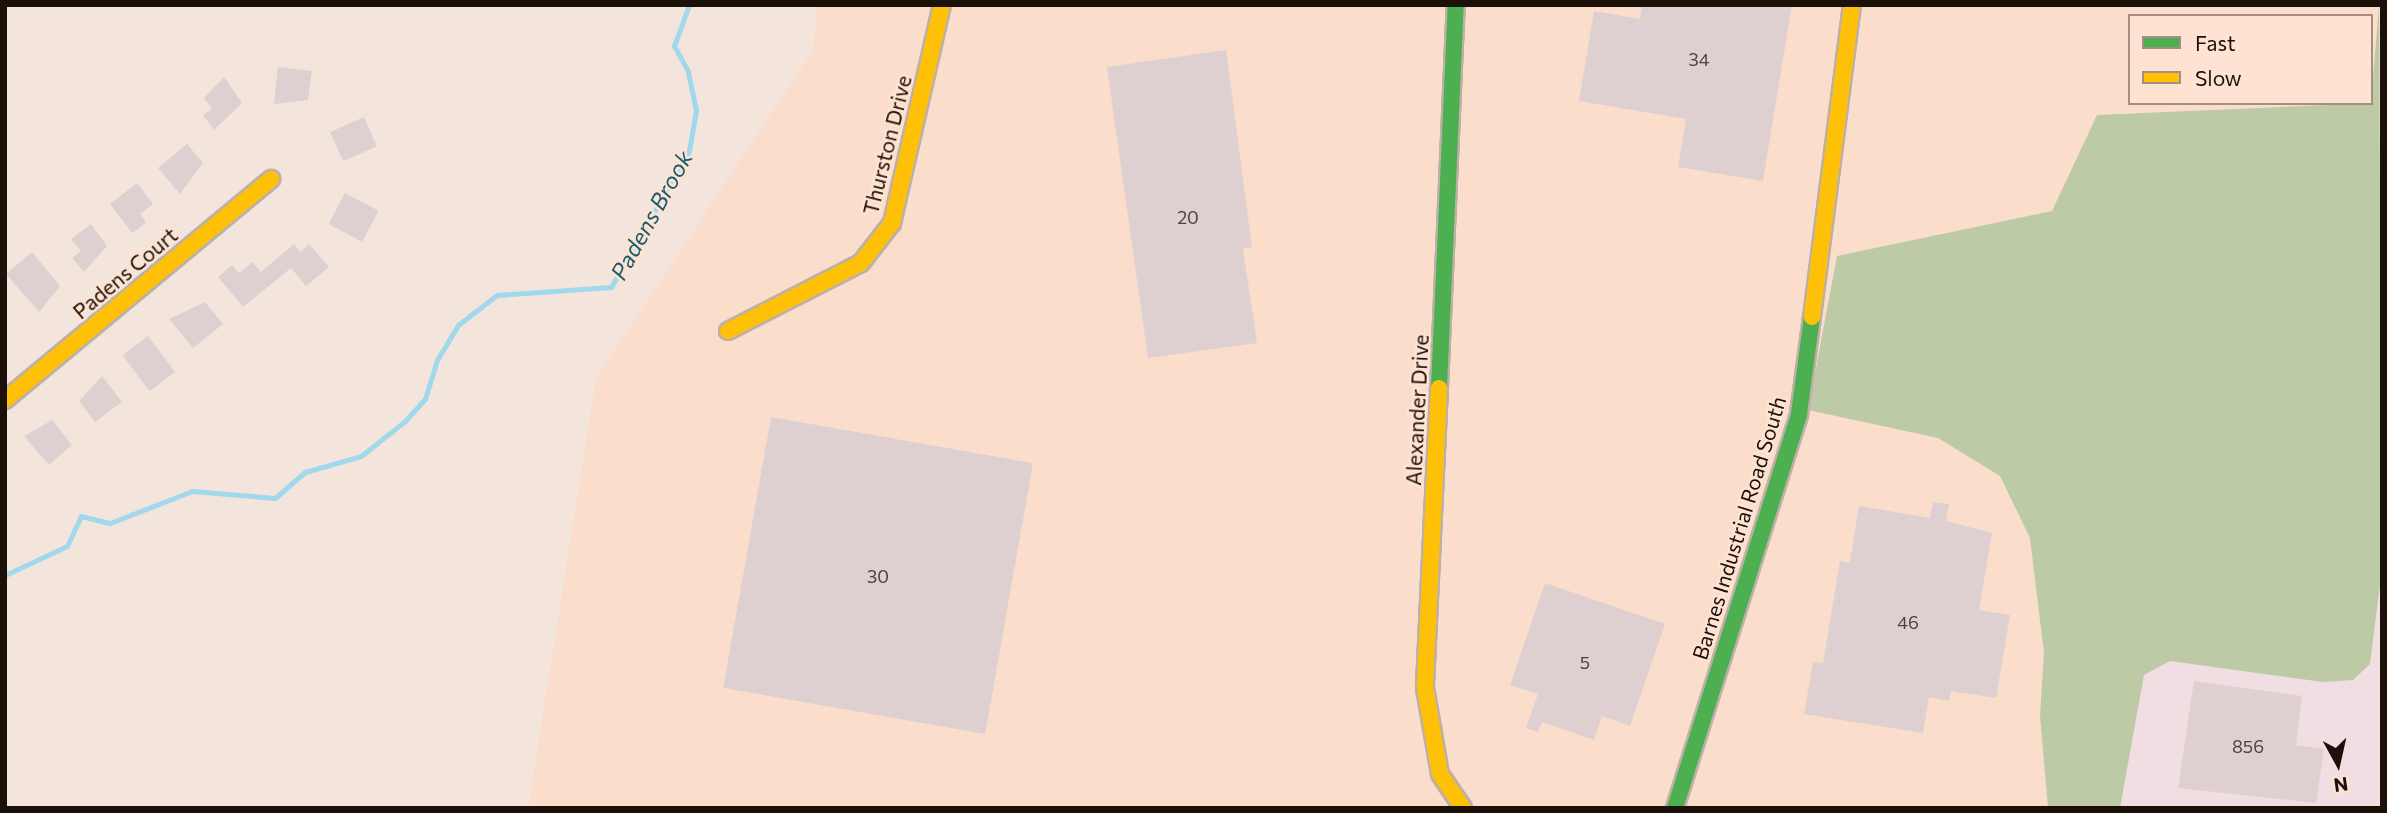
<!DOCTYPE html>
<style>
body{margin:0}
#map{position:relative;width:2387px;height:813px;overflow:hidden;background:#f4e5dc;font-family:Commissioner,sans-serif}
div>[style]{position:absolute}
.commercial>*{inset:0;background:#f0dee3}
.built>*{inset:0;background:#faddca}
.forest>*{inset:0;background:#bccba6}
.stream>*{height:5px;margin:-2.5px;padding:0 2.5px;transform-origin:2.5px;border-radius:2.5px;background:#a1d8eb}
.building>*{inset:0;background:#ded0d0;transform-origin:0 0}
.roads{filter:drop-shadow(2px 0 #bdb0a8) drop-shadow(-2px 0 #bdb0a8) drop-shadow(0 2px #bdb0a8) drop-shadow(0 -2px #bdb0a8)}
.fast>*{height:16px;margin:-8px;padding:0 8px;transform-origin:8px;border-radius:8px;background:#4caf50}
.slow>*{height:16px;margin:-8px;padding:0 8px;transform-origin:8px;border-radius:8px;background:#ffc107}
span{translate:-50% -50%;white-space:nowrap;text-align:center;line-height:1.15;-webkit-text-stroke:5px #fee3d2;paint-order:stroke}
.number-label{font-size:18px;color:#4e423c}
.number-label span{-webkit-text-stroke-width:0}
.street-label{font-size:21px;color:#1c1109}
.water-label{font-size:23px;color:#175c71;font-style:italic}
.frame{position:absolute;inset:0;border:7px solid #1c1109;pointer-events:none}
.legend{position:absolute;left:2128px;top:14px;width:245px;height:91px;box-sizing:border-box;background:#fee3d2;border:2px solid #a48f82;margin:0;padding:9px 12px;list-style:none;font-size:21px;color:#1c1109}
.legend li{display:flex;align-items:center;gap:14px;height:35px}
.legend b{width:35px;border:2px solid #a48f82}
.north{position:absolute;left:2303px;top:729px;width:70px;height:70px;-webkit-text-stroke:5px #fee3d2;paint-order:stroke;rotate:172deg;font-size:19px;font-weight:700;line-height:28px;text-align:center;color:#1c1109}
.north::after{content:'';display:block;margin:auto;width:24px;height:32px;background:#1c1109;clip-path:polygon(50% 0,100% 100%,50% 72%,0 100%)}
</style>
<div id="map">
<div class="commercial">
<div style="clip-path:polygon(2382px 570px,2382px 808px,2078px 808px,2089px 631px,2371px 663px)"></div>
</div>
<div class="built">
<div style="clip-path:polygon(evenodd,817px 5px,2382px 5px,2382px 121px,2121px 112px,2078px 808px,528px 808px,596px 378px,813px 50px,817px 5px,2130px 16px,2371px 16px,2371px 103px,2130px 103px,2130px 16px)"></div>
</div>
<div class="forest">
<div style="clip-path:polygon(2379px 5px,2382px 570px,2370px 664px,2353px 680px,2323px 682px,2170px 661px,2144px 675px,2120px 808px,2048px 808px,2040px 716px,2044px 653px,2030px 538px,2000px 476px,1938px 438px,1808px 410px,1837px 256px,2052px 211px,2097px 115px,2371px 103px)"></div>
</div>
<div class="stream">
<div style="left:5px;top:575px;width:68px;rotate:-25.1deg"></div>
<div style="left:67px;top:546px;width:33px;rotate:-65deg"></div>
<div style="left:81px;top:516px;width:30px;rotate:14deg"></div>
<div style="left:110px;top:523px;width:88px;rotate:-21.3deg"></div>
<div style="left:192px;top:491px;width:83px;rotate:4.8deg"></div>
<div style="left:275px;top:498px;width:40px;rotate:-41deg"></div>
<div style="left:305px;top:472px;width:58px;rotate:-15.9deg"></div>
<div style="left:361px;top:456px;width:56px;rotate:-38.5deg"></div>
<div style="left:405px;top:421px;width:30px;rotate:-48deg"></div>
<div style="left:425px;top:399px;width:41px;rotate:-72.9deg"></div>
<div style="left:437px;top:360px;width:41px;rotate:-59deg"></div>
<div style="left:458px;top:325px;width:49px;rotate:-37.6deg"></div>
<div style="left:497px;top:295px;width:114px;rotate:-4deg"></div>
<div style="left:611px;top:287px;width:157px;rotate:-60.2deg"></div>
<div style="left:689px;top:151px;width:42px;rotate:-80.3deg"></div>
<div style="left:696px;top:110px;width:40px;rotate:-102deg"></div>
<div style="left:688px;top:71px;width:29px;rotate:-119deg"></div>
<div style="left:674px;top:46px;width:44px;rotate:-69.9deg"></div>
</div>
<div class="building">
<div style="clip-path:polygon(1642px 5px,1792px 5px,1763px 181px,1678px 167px,1686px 119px,1579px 101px,1594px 11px,1640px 19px)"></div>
<div style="clip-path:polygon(1226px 50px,1252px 247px,1243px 249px,1257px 343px,1148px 358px,1107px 67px)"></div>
<div style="clip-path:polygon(278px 67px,312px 71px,308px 100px,274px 104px)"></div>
<div style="clip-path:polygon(224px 77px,242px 103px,214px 130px,203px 115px,212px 109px,204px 98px)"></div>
<div style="left:364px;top:117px;width:32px;height:37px;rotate:66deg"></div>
<div style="clip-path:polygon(187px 144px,203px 163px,180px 194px,158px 168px)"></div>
<div style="clip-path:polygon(137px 183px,153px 204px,140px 214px,146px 223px,132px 233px,110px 204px)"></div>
<div style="left:345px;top:193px;width:38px;height:35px;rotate:28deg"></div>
<div style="clip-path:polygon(91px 224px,107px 246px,84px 272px,72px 258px,81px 251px,71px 239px)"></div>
<div style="clip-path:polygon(294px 244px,300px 252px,309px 244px,329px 267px,306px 286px,291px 268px,243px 307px,218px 277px,232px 265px,239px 273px,253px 262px,261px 272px)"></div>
<div style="clip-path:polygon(32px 252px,60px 286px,39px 312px,6px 274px)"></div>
<div style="clip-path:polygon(205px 302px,223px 324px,193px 348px,169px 319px)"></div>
<div style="left:148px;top:336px;width:45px;height:32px;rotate:53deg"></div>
<div style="clip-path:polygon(102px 376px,122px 402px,95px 422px,79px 401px)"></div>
<div style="left:771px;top:417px;width:266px;height:275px;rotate:10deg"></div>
<div style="clip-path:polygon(52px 420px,72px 445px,49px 465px,24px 436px)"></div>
<div style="clip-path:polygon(1933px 502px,1949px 504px,1946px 521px,1992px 533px,1979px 610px,2010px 615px,1996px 698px,1951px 691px,1949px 701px,1929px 697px,1923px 733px,1804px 714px,1813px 662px,1823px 663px,1840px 561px,1850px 563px,1859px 506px,1930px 518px)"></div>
<div style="clip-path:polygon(1545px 583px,1665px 624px,1630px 726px,1602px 716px,1594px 740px,1542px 722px,1538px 732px,1526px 728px,1538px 694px,1510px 685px)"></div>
<div style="clip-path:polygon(2194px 681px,2302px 696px,2296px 745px,2324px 749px,2316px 803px,2178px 788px)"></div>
</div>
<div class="roads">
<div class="fast">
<div style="left:1439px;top:388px;width:383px;rotate:-87.5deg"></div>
<div style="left:1675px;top:808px;width:413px;rotate:-72.5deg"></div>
<div style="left:1799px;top:414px;width:98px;rotate:-82.4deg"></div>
</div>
<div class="slow">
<div style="left:1812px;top:317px;width:315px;rotate:-82.7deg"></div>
<div style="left:728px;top:331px;width:149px;rotate:-27.1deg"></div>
<div style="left:861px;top:263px;width:51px;rotate:-52.2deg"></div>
<div style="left:892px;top:223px;width:224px;rotate:-77.1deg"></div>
<div style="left:1439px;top:388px;width:300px;rotate:92.7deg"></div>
<div style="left:1425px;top:688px;width:87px;rotate:80.1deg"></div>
<div style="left:1440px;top:774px;width:41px;rotate:55.9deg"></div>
<div style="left:5px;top:400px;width:346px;rotate:-39.7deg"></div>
</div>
</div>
<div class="number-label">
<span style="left:1699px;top:59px">34</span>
<span style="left:1188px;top:217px">20</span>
<span style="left:878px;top:576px">30</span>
<span style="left:1908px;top:622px">46</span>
<span style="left:1585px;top:662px">5</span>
<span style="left:2248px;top:746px">856</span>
</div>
<div class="street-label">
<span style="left:887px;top:145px;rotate:-76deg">Thurston Drive</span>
<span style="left:125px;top:273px;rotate:-40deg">Padens Court</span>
<span style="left:1417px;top:410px;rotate:-87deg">Alexander Drive</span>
<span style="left:1739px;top:528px;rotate:-73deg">Barnes Industrial Road South</span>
</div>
<div class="water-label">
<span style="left:651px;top:215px;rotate:-61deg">Padens Brook</span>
</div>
<div class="frame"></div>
<ul class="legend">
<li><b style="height:9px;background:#4caf50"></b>Fast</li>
<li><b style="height:9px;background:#ffc107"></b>Slow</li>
</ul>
<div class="north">N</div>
</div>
